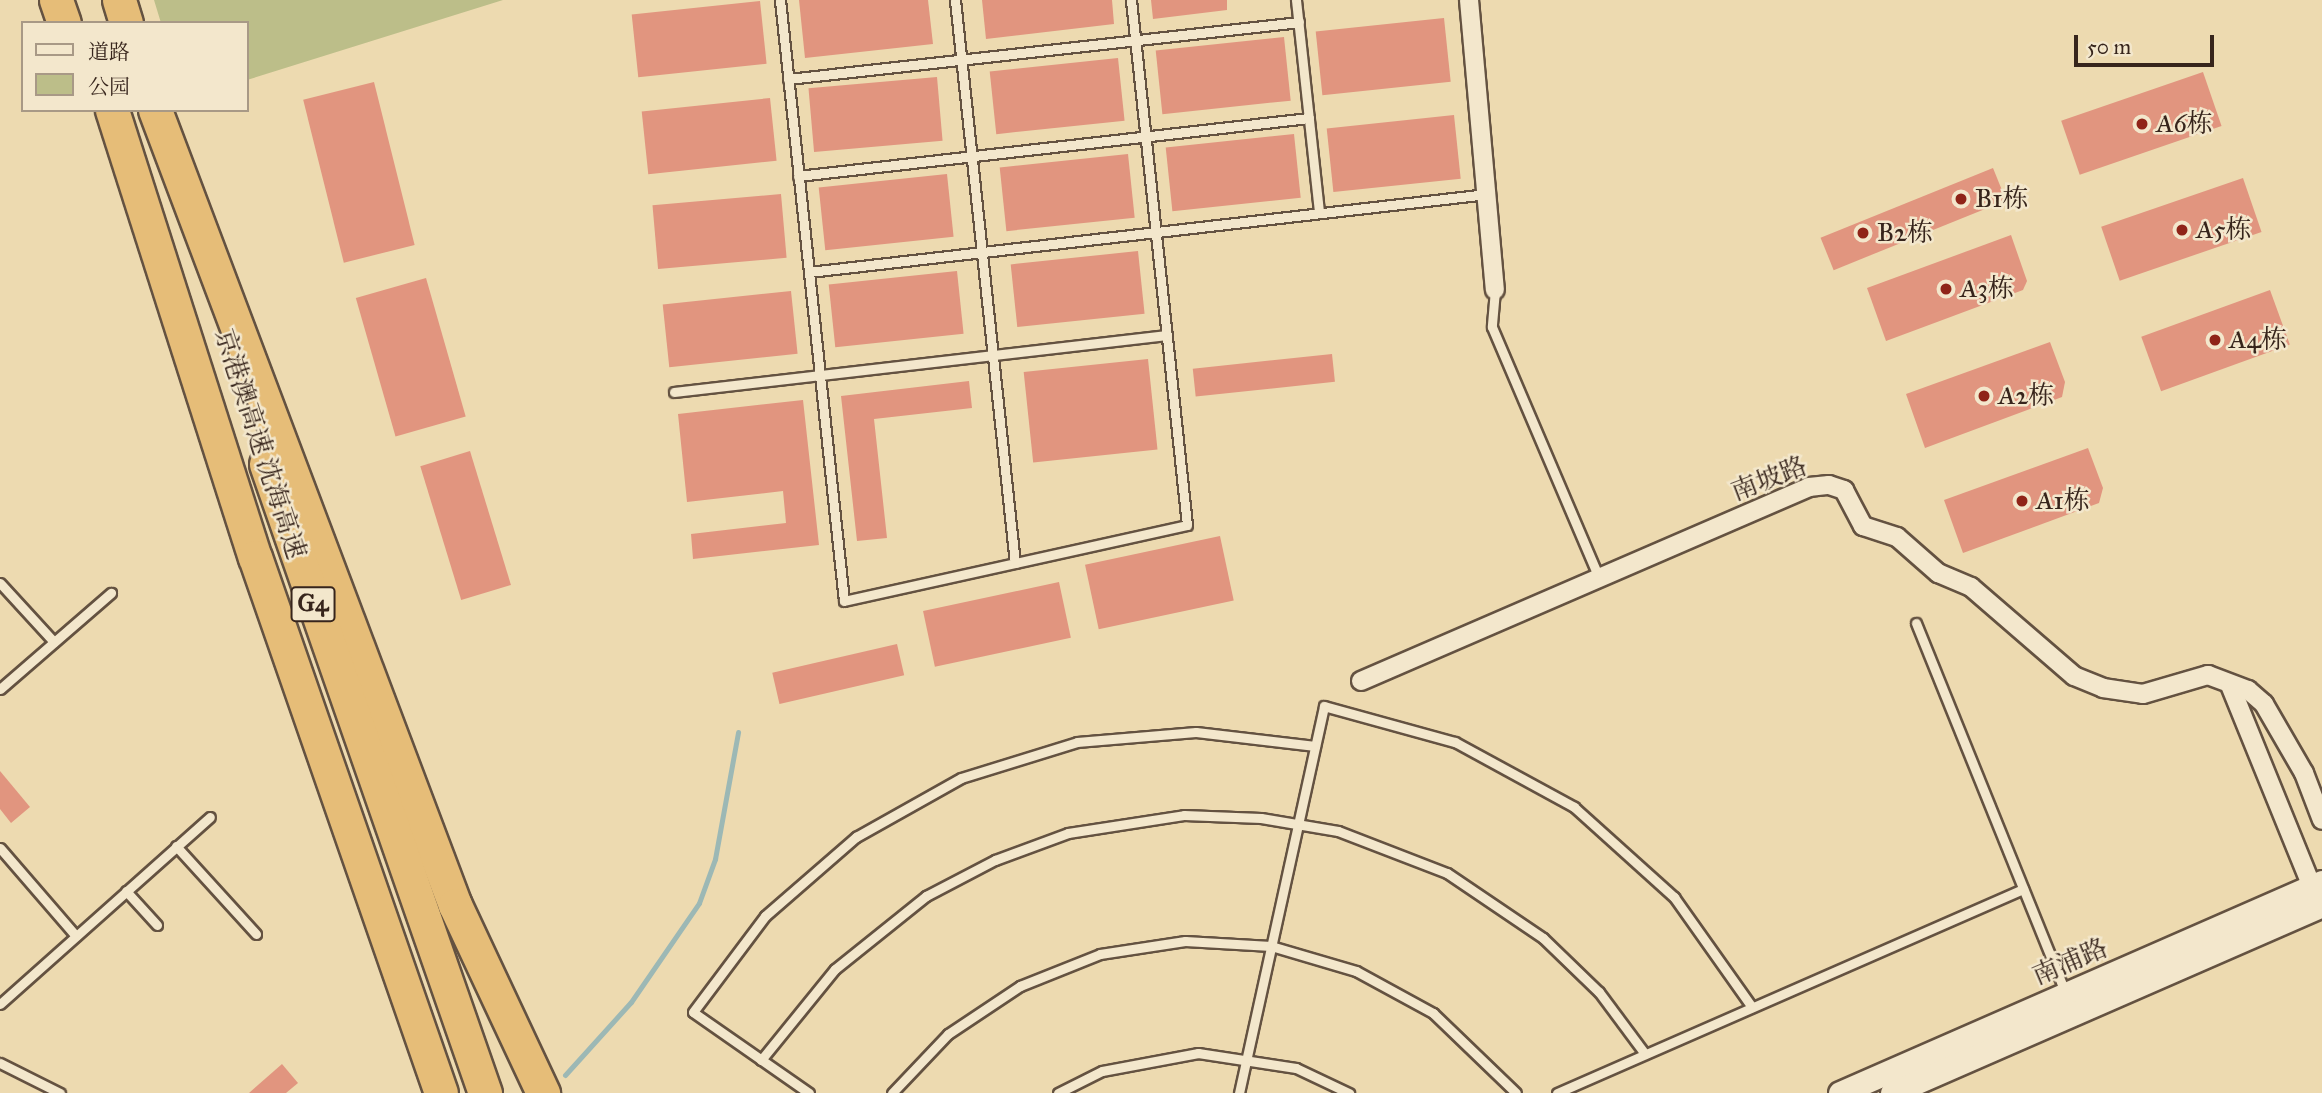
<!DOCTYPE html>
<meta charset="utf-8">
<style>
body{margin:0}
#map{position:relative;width:2322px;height:1093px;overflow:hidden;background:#eddab0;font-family:"IM FELL Great Primer","Noto Serif SC",serif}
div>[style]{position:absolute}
.green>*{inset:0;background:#bcbe89}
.stream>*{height:5px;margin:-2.5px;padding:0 2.5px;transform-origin:2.5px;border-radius:2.5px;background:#9cb8b5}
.building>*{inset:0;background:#e1957f;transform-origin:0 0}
.roads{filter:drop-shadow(2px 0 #645241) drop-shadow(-2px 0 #645241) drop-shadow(0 2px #645241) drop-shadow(0 -2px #645241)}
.service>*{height:9px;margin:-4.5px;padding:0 4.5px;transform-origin:4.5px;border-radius:4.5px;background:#f3e7cc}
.minor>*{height:18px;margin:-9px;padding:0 9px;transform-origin:9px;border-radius:9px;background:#f3e7cc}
.tertiary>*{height:23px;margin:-11.5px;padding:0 11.5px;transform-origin:11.5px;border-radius:11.5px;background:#f3e7cc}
.motorway>*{height:33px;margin:-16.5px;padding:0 16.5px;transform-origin:16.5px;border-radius:16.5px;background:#e6bd78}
.dots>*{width:19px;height:19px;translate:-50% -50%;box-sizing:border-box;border:4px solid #f3e7cc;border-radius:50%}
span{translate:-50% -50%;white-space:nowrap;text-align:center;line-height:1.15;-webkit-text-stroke:5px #f3e7cc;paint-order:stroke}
.shield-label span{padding:2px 5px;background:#f3e7cc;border:2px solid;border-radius:5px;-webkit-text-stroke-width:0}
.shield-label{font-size:24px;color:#37251c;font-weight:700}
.poi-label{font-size:26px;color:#37251c}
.left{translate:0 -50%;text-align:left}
.street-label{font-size:26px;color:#37251c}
.legend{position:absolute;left:21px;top:21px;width:228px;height:91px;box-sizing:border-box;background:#f3e7cc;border:2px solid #a89986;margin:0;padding:9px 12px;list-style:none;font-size:21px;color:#37251c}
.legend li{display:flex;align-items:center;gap:14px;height:35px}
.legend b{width:35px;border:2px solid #a89986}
.scale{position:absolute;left:2074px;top:35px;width:140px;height:32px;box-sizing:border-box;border:4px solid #37251c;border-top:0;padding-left:9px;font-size:21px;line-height:24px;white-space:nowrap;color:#37251c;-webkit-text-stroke:5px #f3e7cc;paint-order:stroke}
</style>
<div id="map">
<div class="green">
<div style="clip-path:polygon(154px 0,503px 0,247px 80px,247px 23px,161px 23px)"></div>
</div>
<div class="stream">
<div style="left:565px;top:1075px;width:98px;rotate:-47.9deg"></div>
<div style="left:631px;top:1002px;width:120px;rotate:-55.5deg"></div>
<div style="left:699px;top:903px;width:47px;rotate:-70deg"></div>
<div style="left:715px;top:859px;width:129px;rotate:-79.7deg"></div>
</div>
<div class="building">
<div style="clip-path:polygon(799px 0,928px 0,933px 44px,805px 58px)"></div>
<div style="clip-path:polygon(982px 0,1112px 0,1114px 24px,986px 39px)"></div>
<div style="clip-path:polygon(1151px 0,1227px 0,1227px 10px,1153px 19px)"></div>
<div style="left:760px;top:1px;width:63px;height:129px;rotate:84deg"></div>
<div style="left:1444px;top:18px;width:64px;height:129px;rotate:84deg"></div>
<div style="left:1284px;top:37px;width:64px;height:129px;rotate:84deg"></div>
<div style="left:1118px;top:58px;width:63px;height:129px;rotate:84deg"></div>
<div style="left:2203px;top:72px;width:57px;height:150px;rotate:71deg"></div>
<div style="left:937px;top:77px;width:64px;height:129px;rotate:85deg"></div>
<div style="left:374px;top:82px;width:168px;height:73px;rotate:76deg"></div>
<div style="left:770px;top:98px;width:63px;height:129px;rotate:84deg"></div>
<div style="left:1454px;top:115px;width:64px;height:128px;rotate:84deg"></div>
<div style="left:1294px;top:134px;width:64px;height:129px;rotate:84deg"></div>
<div style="left:1128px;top:154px;width:64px;height:129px;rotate:84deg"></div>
<div style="left:1993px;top:168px;width:35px;height:186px;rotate:68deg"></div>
<div style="left:947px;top:174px;width:63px;height:129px;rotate:84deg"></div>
<div style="left:2243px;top:178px;width:57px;height:150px;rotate:71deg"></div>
<div style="left:781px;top:194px;width:64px;height:129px;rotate:85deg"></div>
<div style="clip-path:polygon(2011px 235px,2027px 281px,2023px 290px,1886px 341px,1867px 288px)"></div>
<div style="left:1138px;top:251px;width:63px;height:128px;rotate:84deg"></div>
<div style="left:957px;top:271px;width:63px;height:129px;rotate:84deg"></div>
<div style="left:426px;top:278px;width:144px;height:73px;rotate:74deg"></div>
<div style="left:2270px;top:290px;width:58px;height:137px;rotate:70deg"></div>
<div style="left:791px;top:291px;width:63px;height:129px;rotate:84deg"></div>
<div style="clip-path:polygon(2050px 342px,2065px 382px,2062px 397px,1925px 448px,1906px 394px)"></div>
<div style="left:1332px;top:354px;width:28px;height:140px;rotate:84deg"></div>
<div style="left:1148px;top:359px;width:91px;height:125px;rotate:84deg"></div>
<div style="clip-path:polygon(969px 381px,972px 408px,874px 419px,887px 538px,857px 541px,841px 396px)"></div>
<div style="clip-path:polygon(803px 400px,819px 545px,693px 559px,691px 534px,786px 523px,783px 491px,687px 502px,678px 414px)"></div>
<div style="clip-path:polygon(2088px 448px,2103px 488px,2099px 503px,1963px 553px,1944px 500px)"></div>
<div style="left:470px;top:451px;width:140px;height:52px;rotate:73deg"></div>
<div style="left:1220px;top:536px;width:66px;height:138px;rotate:78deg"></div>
<div style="left:1059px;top:582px;width:57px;height:139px;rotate:78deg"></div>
<div style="left:897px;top:644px;width:32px;height:128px;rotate:77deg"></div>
<div style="clip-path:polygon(0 771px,30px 807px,11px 823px,0 809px)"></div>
<div style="clip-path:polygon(282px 1064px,298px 1083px,286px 1093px,249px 1093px)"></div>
</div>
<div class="roads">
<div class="service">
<div style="left:780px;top:0;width:604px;rotate:83.92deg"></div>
<div style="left:844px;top:601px;width:351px;rotate:-12.5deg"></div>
<div style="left:1187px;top:525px;width:528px;rotate:-96.09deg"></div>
<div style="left:955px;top:0;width:566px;rotate:83.92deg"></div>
<div style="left:1296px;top:0;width:214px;rotate:83.8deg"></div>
<div style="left:788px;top:79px;width:514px;rotate:-6.36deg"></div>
<div style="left:798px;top:176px;width:514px;rotate:-6.48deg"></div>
<div style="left:809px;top:272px;width:682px;rotate:-6.56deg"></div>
<div style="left:1495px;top:290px;width:37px;rotate:95deg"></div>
<div style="left:1492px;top:327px;width:273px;rotate:66.9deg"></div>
<div style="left:674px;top:392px;width:496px;rotate:-6.6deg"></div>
<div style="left:0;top:583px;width:80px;rotate:47.5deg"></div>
<div style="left:1916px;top:623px;width:401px;rotate:68deg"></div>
<div style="left:0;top:689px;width:147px;rotate:-40.9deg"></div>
<div style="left:176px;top:846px;width:119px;rotate:47.7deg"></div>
<div style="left:0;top:848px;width:116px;rotate:49.2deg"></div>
<div style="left:126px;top:891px;width:46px;rotate:47.6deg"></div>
<div style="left:0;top:1004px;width:281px;rotate:-41.7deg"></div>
<div style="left:761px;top:1060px;width:117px;rotate:-50.9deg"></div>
<div style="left:835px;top:969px;width:117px;rotate:-38.7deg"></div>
<div style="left:926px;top:896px;width:78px;rotate:-27.6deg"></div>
<div style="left:995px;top:860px;width:78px;rotate:-20.3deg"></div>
<div style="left:1068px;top:833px;width:117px;rotate:-8.8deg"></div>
<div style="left:1184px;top:815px;width:77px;rotate:2.2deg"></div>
<div style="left:1261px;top:818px;width:78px;rotate:9.6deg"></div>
<div style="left:1338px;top:831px;width:117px;rotate:21.1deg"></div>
<div style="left:1447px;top:873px;width:116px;rotate:34.1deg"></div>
<div style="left:1543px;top:938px;width:78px;rotate:44deg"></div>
<div style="left:1599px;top:992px;width:77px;rotate:53.4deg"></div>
<div style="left:0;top:1063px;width:67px;rotate:26.6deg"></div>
<div style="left:809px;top:1093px;width:141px;rotate:-145.1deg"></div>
<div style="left:693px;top:1012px;width:120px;rotate:-53.1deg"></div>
<div style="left:765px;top:916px;width:121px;rotate:-41deg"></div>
<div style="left:856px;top:837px;width:120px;rotate:-29.3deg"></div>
<div style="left:961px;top:778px;width:121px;rotate:-17.2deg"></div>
<div style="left:1077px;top:742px;width:119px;rotate:-4.8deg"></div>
<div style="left:1196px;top:732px;width:120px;rotate:6.7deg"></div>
<div style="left:892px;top:1093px;width:81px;rotate:-46.5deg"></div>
<div style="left:948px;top:1034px;width:87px;rotate:-33.7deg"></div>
<div style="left:1020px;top:986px;width:86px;rotate:-21.8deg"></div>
<div style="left:1100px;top:954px;width:86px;rotate:-8.7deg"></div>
<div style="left:1185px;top:941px;width:86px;rotate:3.3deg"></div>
<div style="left:1271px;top:946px;width:89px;rotate:16.4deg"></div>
<div style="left:1356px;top:971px;width:88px;rotate:28.6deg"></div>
<div style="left:1433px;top:1013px;width:115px;rotate:43.9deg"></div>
<div style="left:1058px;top:1093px;width:49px;rotate:-26.6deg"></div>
<div style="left:1102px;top:1071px;width:98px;rotate:-10.6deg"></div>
<div style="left:1198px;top:1053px;width:99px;rotate:8.7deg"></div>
<div style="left:1296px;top:1068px;width:59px;rotate:25.3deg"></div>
<div style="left:1239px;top:1093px;width:396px;rotate:-77.6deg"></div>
<div style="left:1324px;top:706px;width:136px;rotate:15.4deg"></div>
<div style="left:1455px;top:742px;width:136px;rotate:28.6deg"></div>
<div style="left:1574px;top:807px;width:135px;rotate:42deg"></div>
<div style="left:1674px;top:897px;width:135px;rotate:54.7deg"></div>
<div style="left:1557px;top:1093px;width:509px;rotate:-23.64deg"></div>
</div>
<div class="minor">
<div style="left:1469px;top:0;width:291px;rotate:84.9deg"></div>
<div style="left:1361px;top:681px;width:488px;rotate:-23.4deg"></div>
<div style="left:1809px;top:487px;width:20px;rotate:-6deg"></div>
<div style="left:1829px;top:485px;width:16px;rotate:18deg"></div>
<div style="left:1844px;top:490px;width:41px;rotate:62.2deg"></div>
<div style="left:1863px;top:526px;width:36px;rotate:18deg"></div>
<div style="left:1897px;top:537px;width:55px;rotate:41.3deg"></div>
<div style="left:1938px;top:573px;width:36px;rotate:23deg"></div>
<div style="left:1971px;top:587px;width:136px;rotate:40.8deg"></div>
<div style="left:2074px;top:676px;width:31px;rotate:22deg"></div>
<div style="left:2103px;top:688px;width:40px;rotate:8.5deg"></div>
<div style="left:2143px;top:694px;width:68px;rotate:-16.3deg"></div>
<div style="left:2208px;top:675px;width:43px;rotate:20.6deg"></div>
<div style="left:2248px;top:690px;width:21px;rotate:41deg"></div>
<div style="left:2264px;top:704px;width:80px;rotate:59.9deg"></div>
<div style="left:2304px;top:773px;width:50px;rotate:69deg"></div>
<div style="left:2230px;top:685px;width:218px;rotate:67.9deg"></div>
</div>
<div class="tertiary">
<div style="left:1840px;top:1093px;width:526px;rotate:-23.64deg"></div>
<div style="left:1892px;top:1093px;width:469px;rotate:-23.6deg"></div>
</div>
<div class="motorway">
<div style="left:56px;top:0;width:24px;rotate:71deg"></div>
<div style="left:119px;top:0;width:24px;rotate:73deg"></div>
<div style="left:112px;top:110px;width:469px;rotate:72.3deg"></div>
<div style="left:255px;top:557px;width:567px;rotate:70.86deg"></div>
<div style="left:155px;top:110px;width:850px;rotate:69.33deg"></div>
<div style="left:455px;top:905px;width:208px;rotate:64.9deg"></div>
<div style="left:266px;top:464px;width:666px;rotate:70.8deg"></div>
</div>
</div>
<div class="dots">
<div style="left:2142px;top:124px;background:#8f2418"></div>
<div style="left:1961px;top:199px;background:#8f2418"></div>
<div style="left:2182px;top:230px;background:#8f2418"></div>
<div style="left:1863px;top:233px;background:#8f2418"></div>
<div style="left:1946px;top:289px;background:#8f2418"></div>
<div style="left:2215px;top:340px;background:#8f2418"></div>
<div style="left:1984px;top:396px;background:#8f2418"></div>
<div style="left:2022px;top:501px;background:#8f2418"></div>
</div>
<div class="shield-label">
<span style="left:313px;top:604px">G4</span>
</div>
<div class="poi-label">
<span class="left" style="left:2156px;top:124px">A6栋</span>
<span class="left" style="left:1975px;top:199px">B1栋</span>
<span class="left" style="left:2196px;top:230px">A5栋</span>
<span class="left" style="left:1877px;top:233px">B2栋</span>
<span class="left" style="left:1960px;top:289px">A3栋</span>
<span class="left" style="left:2229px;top:340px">A4栋</span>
<span class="left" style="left:1998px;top:396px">A2栋</span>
<span class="left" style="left:2036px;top:501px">A1栋</span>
</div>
<div class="street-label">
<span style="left:260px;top:444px;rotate:72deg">京港澳高速 沈海高速</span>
<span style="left:1769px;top:479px;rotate:-21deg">南坡路</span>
<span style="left:2070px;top:962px;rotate:-23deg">南浦路</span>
</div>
<ul class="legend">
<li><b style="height:9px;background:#f3e7cc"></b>道路</li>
<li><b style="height:19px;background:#bcbe89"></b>公园</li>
</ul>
<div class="scale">50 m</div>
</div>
